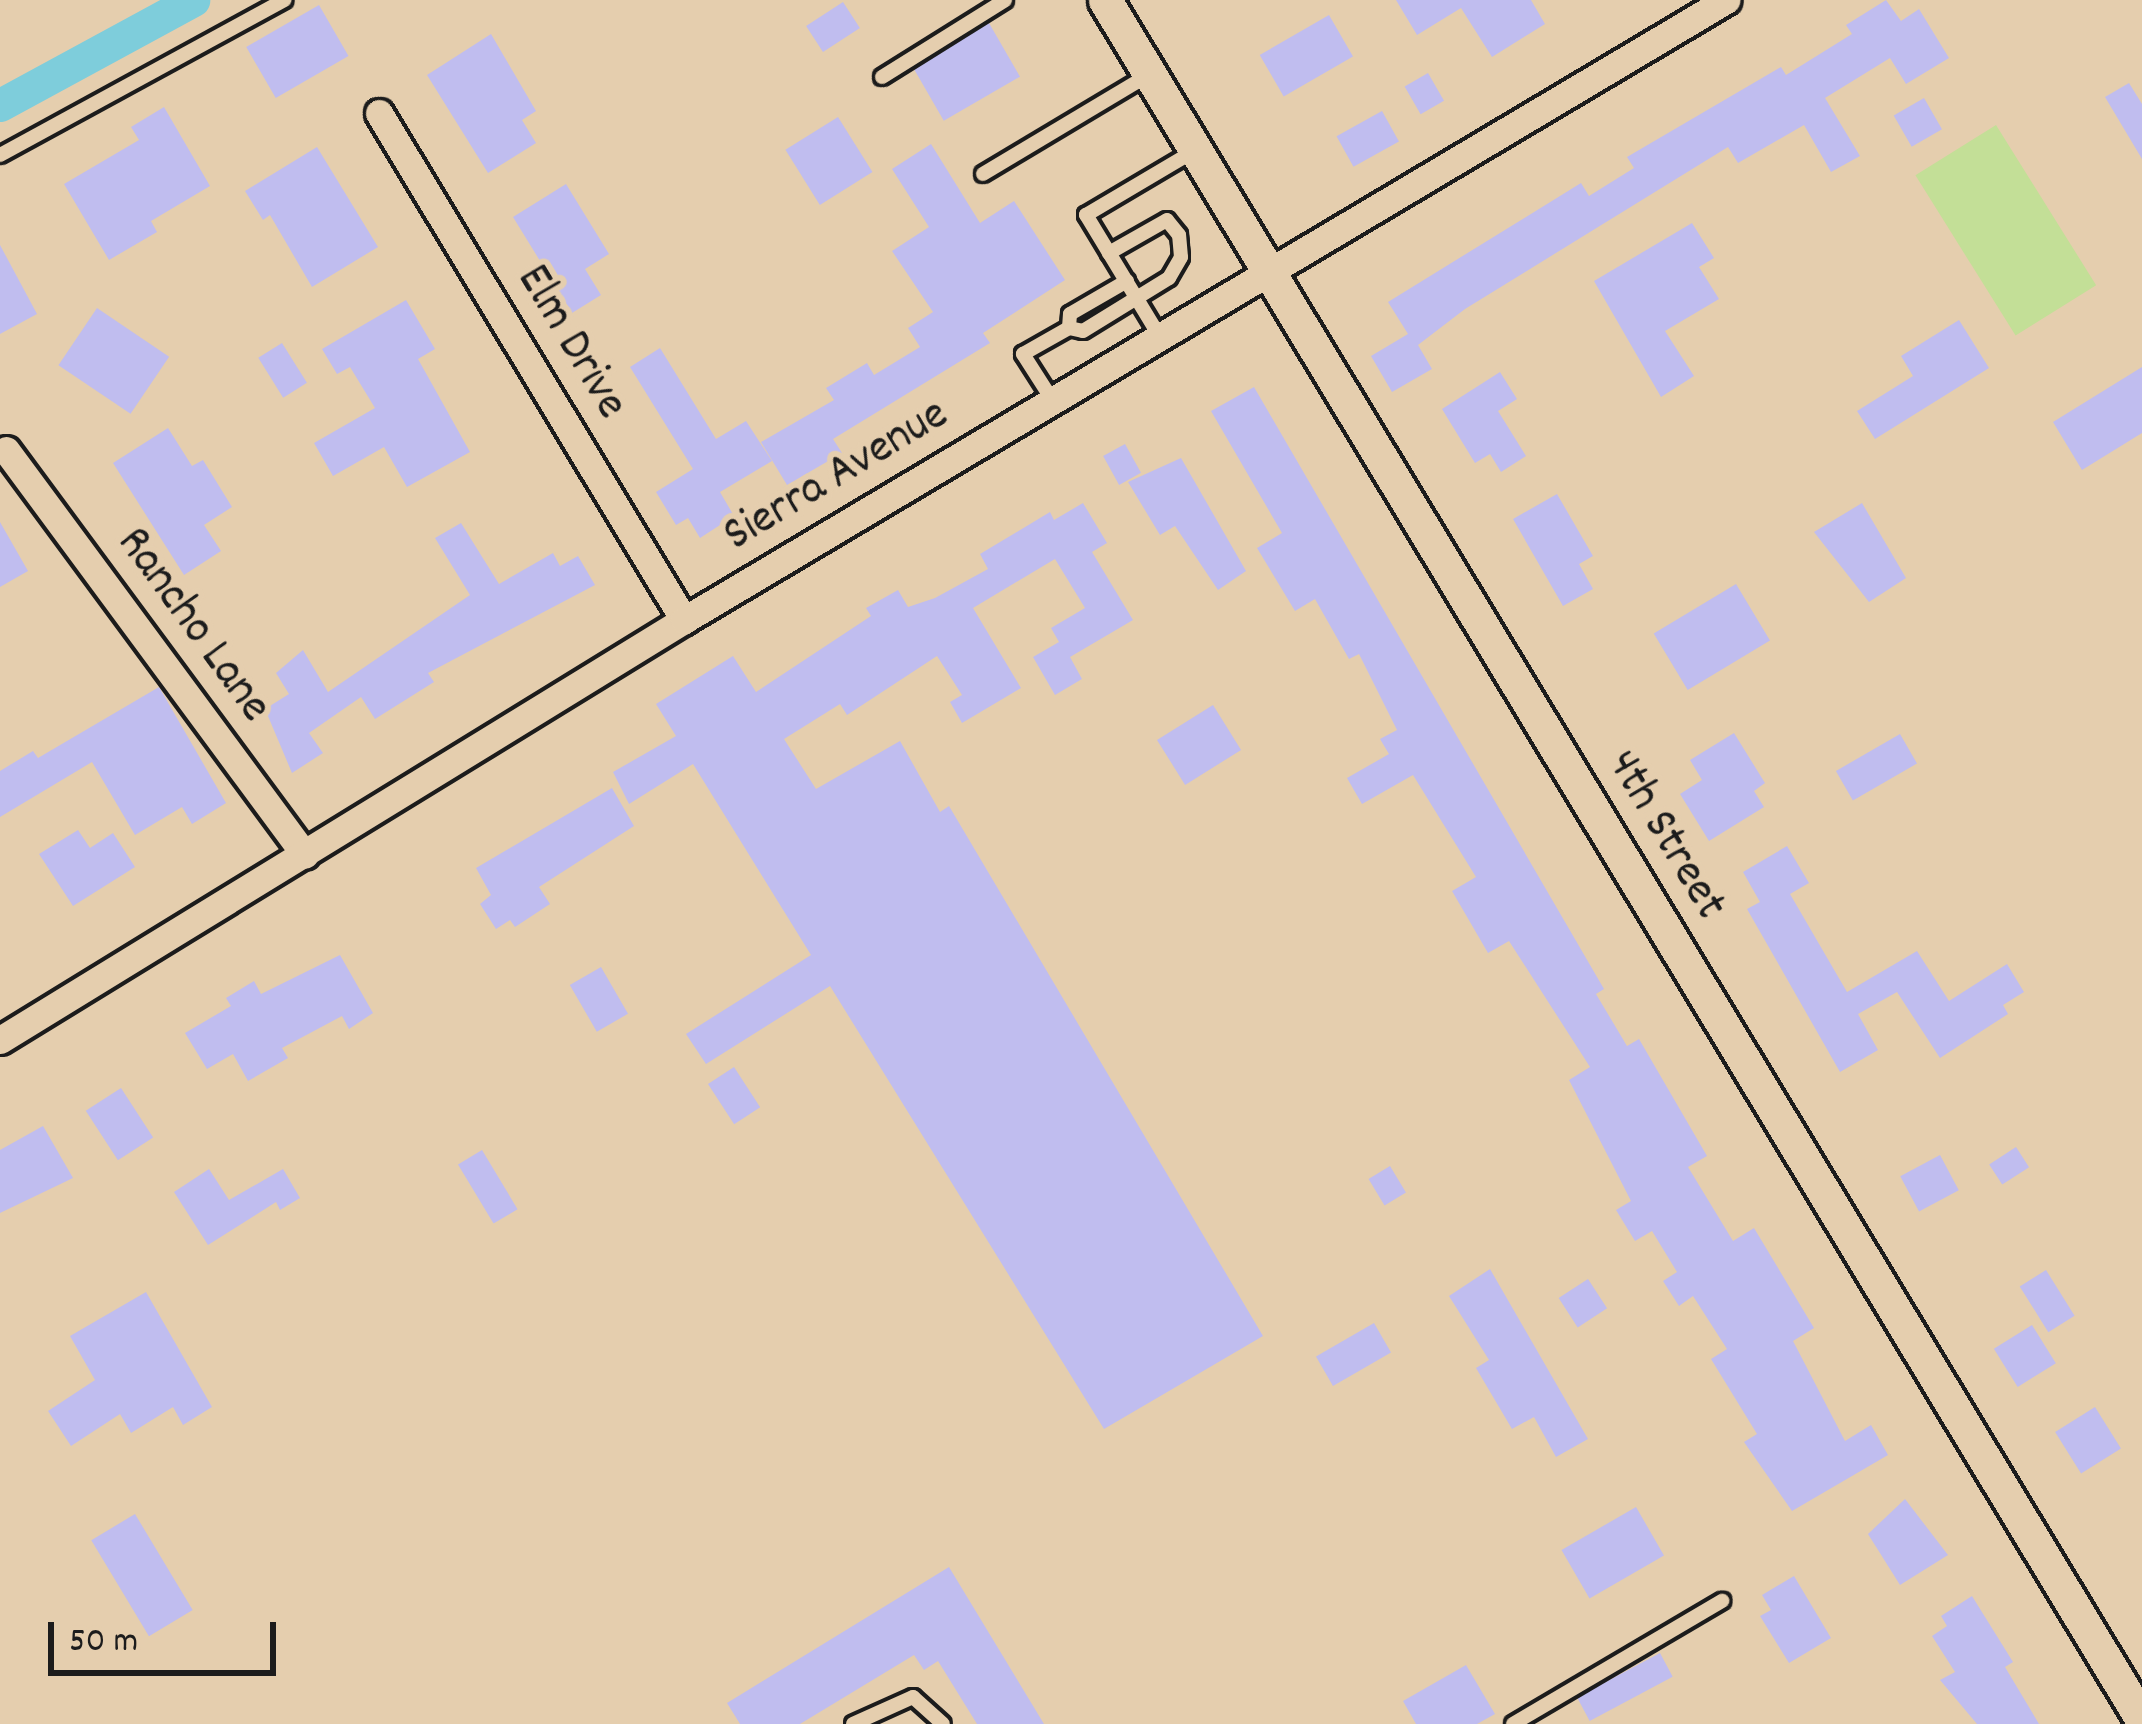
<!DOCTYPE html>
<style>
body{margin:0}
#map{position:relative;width:2142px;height:1724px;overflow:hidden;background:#e5ceae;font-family:Dekko,sans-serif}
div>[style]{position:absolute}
.green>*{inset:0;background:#c3df97;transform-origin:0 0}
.canal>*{height:33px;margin:-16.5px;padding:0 16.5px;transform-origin:16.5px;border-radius:16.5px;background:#7ecddb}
.building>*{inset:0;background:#c0bdef;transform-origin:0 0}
.roads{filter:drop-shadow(3px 0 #1c1c1c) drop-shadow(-3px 0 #1c1c1c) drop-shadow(0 3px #1c1c1c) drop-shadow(0 -3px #1c1c1c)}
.service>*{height:14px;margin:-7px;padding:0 7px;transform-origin:7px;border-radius:7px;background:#e5ceae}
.minor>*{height:27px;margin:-13.5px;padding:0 13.5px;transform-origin:13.5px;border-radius:13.5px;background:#e5ceae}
.tertiary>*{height:33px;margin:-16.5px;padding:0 16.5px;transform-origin:16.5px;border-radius:16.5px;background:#e5ceae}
span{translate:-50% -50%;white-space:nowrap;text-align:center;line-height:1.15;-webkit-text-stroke:12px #e5ceae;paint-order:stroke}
.street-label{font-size:48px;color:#1c1c1c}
.scale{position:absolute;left:48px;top:1622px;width:228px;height:54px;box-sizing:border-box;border:6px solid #1c1c1c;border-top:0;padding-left:15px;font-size:36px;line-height:42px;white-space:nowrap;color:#1c1c1c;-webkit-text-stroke:9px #e5ceae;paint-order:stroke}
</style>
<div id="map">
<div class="green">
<div style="left:1996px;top:125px;width:189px;height:95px;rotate:58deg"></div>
</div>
<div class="canal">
<div style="left:0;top:105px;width:220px;rotate:-28.5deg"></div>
</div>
<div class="building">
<div style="clip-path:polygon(1396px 0,1531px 0,1545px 24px,1492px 57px,1461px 8px,1417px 35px)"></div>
<div style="clip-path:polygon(1886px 0,1901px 21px,1919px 9px,1949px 58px,1906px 84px,1890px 58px,1825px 98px,1860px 156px,1831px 172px,1804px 125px,1738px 163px,1728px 147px,1465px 309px,1418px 345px,1432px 369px,1392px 392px,1371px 356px,1408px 334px,1388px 302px,1581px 183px,1589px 196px,1634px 168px,1627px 157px,1781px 67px,1786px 75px,1852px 34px,1846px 25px)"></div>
<div style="left:843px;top:2px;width:31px;height:44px;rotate:57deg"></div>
<div style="left:319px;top:5px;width:59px;height:84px;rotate:60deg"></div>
<div style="left:1329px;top:15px;width:48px;height:80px;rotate:60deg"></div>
<div style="left:989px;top:23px;width:62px;height:88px;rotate:60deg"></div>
<div style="clip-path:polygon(491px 34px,536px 111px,522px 120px,536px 143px,488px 173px,427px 75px)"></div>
<div style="left:1428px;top:73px;width:32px;height:27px;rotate:60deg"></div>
<div style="clip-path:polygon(2129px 83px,2142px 104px,2142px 159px,2105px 97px)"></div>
<div style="left:1924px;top:98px;width:36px;height:35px;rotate:60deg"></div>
<div style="clip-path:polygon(164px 107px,210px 186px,151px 221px,157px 232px,109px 260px,64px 184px,139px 140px,131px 127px)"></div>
<div style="left:1382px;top:111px;width:35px;height:52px;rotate:61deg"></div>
<div style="left:838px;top:117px;width:65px;height:62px;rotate:58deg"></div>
<div style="clip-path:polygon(931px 144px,980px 223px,1014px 201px,1065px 280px,983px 333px,990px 343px,833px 439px,842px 453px,787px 485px,761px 442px,834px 400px,826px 388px,867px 363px,874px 375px,920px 347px,908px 328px,933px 312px,892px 251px,929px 227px,892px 169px)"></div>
<div style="clip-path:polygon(317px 147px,378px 247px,312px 287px,270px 215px,263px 220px,245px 191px)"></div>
<div style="clip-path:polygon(566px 184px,609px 254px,585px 269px,601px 295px,572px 313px,513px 217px)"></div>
<div style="clip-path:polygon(1692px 223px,1714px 258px,1699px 267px,1719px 299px,1665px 331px,1694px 376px,1661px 397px,1594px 281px)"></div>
<div style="clip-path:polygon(0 245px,37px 314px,0 334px)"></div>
<div style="clip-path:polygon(406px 300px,435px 349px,418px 359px,470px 452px,407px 487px,384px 447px,333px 476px,314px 443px,375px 408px,350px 367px,337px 374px,322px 349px)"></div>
<div style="left:97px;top:308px;width:87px;height:69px;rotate:34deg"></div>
<div style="clip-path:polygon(1959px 320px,1989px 368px,1875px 439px,1857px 411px,1913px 376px,1901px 356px)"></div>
<div style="left:282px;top:343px;width:47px;height:28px;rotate:58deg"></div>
<div style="clip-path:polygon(660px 348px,716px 439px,746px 421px,772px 461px,720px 492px,734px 516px,700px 538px,688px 518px,676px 525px,656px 492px,693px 469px,630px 367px)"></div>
<div style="clip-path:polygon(2142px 367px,2142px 433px,2082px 470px,2053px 422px)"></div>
<div style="clip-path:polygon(1500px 372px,1517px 399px,1498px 411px,1526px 456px,1501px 472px,1490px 454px,1475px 463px,1442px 409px)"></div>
<div style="clip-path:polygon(1254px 387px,1604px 989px,1596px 994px,1627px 1046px,1639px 1039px,1707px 1156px,1688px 1167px,1733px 1241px,1754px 1228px,1814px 1328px,1793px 1341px,1845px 1441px,1871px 1425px,1888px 1455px,1792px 1511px,1744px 1442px,1757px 1434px,1711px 1359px,1727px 1349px,1693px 1296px,1679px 1306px,1663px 1281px,1677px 1272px,1652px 1231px,1635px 1241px,1616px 1210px,1631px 1201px,1569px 1080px,1590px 1067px,1509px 941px,1488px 953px,1452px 891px,1476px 877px,1413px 775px,1362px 804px,1347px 778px,1389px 754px,1380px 739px,1397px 730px,1359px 654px,1349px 659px,1315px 599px,1295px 611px,1257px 548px,1282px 533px,1211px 411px)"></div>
<div style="clip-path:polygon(168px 428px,192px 466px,203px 460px,232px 507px,204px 525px,221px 551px,184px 575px,113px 463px)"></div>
<div style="left:1125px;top:444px;width:33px;height:25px;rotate:61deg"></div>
<div style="clip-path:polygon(1181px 458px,1246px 571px,1218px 590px,1175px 526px,1160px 535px,1128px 482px)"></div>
<div style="clip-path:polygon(1557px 494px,1593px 556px,1579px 564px,1593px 589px,1563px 606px,1513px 519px)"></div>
<div style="clip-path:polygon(1083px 503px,1107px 543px,1092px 552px,1133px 620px,1070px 657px,1082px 679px,1055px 695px,1033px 657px,1059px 642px,1051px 628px,1085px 608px,1055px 559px,973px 608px,1021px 688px,962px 723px,950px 702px,962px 695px,937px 656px,847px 715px,840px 704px,784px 739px,816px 789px,900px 741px,940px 812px,949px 806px,1263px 1336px,1104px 1429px,830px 986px,706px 1064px,686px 1034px,811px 955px,693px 764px,629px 804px,613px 772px,676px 736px,656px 704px,733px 656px,756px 692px,871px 616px,866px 608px,898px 590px,908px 607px,935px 598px,988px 569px,980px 554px,1050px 512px,1054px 520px)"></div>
<div style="clip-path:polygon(1862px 503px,1906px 578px,1869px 602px,1814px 532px)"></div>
<div style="clip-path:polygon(0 522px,28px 571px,0 587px)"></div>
<div style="clip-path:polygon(461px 523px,499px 584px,553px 553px,560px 566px,578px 556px,595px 585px,428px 673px,434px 682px,375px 719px,361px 697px,309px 733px,323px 753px,292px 773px,265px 709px,289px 694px,276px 673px,303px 650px,328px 692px,470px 595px,435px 538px)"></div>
<div style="left:1736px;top:584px;width:66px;height:96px;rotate:59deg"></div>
<div style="clip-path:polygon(159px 687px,226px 803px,192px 824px,182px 807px,135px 835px,92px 762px,0 817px,0 771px,33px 751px,38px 758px)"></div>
<div style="left:1213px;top:705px;width:53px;height:66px;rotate:58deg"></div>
<div style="clip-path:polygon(1734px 733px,1765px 783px,1754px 791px,1764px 807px,1709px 841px,1680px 794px,1702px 780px,1690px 760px)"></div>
<div style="left:1900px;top:734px;width:34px;height:74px;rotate:60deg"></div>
<div style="clip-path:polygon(612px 788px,634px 826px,539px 887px,550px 904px,515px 927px,510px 920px,496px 929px,480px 904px,491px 895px,476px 868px)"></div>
<div style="clip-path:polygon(78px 830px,90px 848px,113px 833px,135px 867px,73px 906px,39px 854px)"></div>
<div style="clip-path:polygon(1787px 846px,1809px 883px,1790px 894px,1847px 992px,1917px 951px,1949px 1001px,2007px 964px,2024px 992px,2003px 1005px,2008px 1014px,1940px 1058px,1897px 992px,1858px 1014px,1878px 1050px,1840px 1072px,1747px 909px,1760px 902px,1743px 872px)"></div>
<div style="clip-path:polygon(340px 955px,373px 1013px,349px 1029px,342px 1016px,282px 1048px,288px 1058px,248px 1081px,233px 1054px,207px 1069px,185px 1033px,231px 1006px,226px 998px,254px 981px,261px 994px)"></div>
<div style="left:601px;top:967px;width:54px;height:36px;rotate:60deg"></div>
<div style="left:734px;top:1067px;width:48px;height:31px;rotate:57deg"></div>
<div style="left:121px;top:1088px;width:59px;height:42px;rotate:57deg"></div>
<div style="clip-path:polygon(43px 1126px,73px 1178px,0 1213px,0 1150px)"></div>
<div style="left:2016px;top:1147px;width:24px;height:32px;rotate:57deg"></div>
<div style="left:482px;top:1150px;width:69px;height:28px;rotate:59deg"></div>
<div style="left:1940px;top:1155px;width:40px;height:45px;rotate:62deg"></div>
<div style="left:1390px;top:1166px;width:31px;height:25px;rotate:59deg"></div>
<div style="clip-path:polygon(209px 1169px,229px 1200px,283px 1169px,300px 1198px,280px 1210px,276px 1202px,208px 1245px,174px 1192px)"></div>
<div style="clip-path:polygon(1490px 1269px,1588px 1439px,1556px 1457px,1534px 1417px,1512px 1429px,1476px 1368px,1489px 1360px,1449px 1296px)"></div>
<div style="left:2046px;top:1270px;width:54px;height:31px;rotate:58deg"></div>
<div style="left:1588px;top:1279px;width:35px;height:35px;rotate:57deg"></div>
<div style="clip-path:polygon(146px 1292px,212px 1407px,183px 1425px,173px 1407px,131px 1433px,120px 1414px,71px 1446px,48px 1411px,95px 1380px,70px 1336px)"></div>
<div style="left:1374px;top:1323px;width:34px;height:67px;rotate:60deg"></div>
<div style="left:2032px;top:1325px;width:45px;height:45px;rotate:58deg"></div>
<div style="left:2095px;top:1407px;width:49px;height:47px;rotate:58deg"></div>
<div style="clip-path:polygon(1905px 1499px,1948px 1555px,1900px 1585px,1868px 1534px)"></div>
<div style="left:1636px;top:1507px;width:56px;height:86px;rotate:60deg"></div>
<div style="left:135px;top:1514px;width:112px;height:51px;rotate:59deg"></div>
<div style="clip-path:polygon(949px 1567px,1044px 1724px,977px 1724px,938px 1661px,924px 1670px,914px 1655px,800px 1724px,740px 1724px,727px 1703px)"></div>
<div style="clip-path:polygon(1794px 1576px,1831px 1638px,1789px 1663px,1760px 1616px,1771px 1610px,1762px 1595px)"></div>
<div style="clip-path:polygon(1972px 1596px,2013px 1662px,2005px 1667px,2039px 1724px,1977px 1724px,1940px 1680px,1955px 1672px,1932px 1636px,1947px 1626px,1941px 1616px)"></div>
<div style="left:1660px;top:1653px;width:27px;height:94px;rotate:62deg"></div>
<div style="clip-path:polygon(1466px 1665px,1495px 1714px,1477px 1724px,1416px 1724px,1403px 1701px)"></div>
</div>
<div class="roads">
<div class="service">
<div style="left:882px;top:77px;width:145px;rotate:-32deg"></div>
<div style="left:0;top:155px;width:324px;rotate:-28.6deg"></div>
<div style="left:983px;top:174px;width:195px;rotate:-30.9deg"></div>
<div style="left:1069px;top:328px;width:14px;rotate:-86deg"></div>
<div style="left:1070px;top:314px;width:66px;rotate:-30.1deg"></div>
<div style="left:1160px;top:337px;width:143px;rotate:-121.2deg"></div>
<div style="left:1086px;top:215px;width:128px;rotate:-30.6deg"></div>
<div style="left:1053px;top:401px;width:56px;rotate:-122.6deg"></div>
<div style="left:1023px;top:354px;width:53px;rotate:-29.5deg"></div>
<div style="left:1069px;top:328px;width:14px;rotate:12deg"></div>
<div style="left:1083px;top:331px;width:101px;rotate:-31.6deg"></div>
<div style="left:1169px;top:278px;width:24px;rotate:-60deg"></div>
<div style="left:1181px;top:257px;width:22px;rotate:-95deg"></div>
<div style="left:1179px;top:235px;width:19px;rotate:-129deg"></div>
<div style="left:1167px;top:220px;width:67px;rotate:150.4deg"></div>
<div style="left:853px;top:1724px;width:66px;rotate:-24.2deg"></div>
<div style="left:913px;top:1697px;width:40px;rotate:42deg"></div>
<div style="left:1513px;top:1724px;width:243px;rotate:-30.5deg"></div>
</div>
<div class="minor">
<div style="left:379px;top:113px;width:592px;rotate:58.97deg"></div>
<div style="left:6px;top:450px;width:503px;rotate:53.56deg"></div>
<div style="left:0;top:1040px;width:803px;rotate:-31.55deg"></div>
<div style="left:684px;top:620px;width:1213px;rotate:-30.75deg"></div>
</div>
<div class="tertiary">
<div style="left:1105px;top:0;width:2008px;rotate:58.91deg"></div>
</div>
</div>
<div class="street-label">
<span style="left:570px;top:343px;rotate:59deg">Elm Drive</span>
<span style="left:837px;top:477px;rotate:-31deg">Sierra Avenue</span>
<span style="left:192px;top:626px;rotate:54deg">Rancho Lane</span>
<span style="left:1664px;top:836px;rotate:59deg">4th Street</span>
</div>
<div class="scale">50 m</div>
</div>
